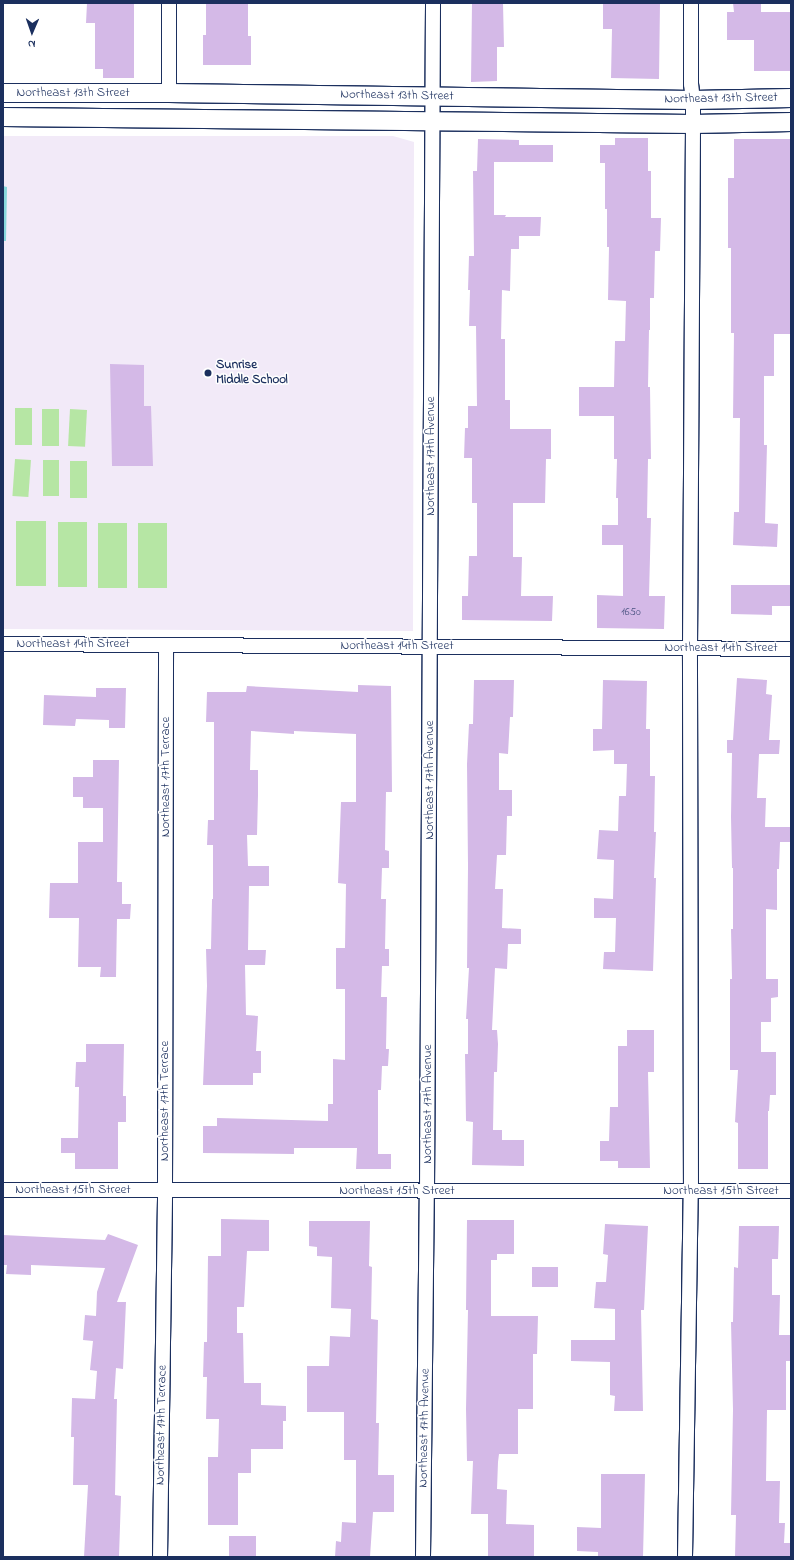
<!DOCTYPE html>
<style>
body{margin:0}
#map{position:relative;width:794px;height:1560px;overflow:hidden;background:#fff;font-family:"Indie Flower",sans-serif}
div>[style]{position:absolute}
.built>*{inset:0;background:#f2eaf8}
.green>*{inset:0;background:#b6e6a4;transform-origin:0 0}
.water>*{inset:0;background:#87d8dd}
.building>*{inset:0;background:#d4b9e7;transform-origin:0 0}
.roads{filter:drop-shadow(1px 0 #1b2f5e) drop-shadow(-1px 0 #1b2f5e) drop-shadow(0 1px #1b2f5e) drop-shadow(0 -1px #1b2f5e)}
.minor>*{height:14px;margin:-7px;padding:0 7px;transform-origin:7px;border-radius:7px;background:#fff}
.tertiary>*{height:18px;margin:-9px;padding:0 9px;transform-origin:9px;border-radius:9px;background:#fff}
.dots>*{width:11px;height:11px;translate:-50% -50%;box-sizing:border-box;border:2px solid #fff;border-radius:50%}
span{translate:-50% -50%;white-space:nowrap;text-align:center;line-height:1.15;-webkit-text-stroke:3px #fff;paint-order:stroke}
.number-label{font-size:11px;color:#495280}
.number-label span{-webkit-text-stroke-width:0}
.street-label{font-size:13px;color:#1b2f5e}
.poi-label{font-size:13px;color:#1b2f5e;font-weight:700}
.left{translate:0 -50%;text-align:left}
.frame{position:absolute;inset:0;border:4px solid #1b2f5e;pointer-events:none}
.north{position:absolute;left:12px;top:12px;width:40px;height:40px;-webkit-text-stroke:3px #fff;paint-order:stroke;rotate:182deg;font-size:11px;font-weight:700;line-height:16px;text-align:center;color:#1b2f5e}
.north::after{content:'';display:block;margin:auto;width:14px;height:18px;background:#1b2f5e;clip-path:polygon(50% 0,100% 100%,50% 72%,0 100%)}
</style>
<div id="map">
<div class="built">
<div style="clip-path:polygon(3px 136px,393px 136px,414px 142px,413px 631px,3px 629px)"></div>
</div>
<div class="green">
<div style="left:15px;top:408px;width:17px;height:37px"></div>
<div style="left:42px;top:409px;width:17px;height:37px"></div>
<div style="left:70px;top:409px;width:17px;height:37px;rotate:3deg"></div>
<div style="left:15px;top:459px;width:16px;height:37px;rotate:4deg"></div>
<div style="left:43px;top:460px;width:16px;height:36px"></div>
<div style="left:70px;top:461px;width:17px;height:37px"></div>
<div style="left:16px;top:521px;width:30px;height:65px"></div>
<div style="left:58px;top:522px;width:29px;height:65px"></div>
<div style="left:98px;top:523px;width:29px;height:65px"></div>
<div style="left:138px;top:523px;width:29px;height:65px"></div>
</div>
<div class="water">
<div style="clip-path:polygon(3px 186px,7px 187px,6px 241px,3px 241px)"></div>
</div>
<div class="building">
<div style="clip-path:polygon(87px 3px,134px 3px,134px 78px,103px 78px,103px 69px,95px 69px,95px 23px,86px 23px)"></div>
<div style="clip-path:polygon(206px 3px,248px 3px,248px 36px,251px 36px,251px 65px,203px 65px,203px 35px,206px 35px)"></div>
<div style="clip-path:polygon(472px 3px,503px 3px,504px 47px,497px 47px,497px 81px,471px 82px)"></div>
<div style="clip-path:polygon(603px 3px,660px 3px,659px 79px,611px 78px,612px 29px,603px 29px)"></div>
<div style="clip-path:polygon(733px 3px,761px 3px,761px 12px,791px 12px,791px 71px,754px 71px,754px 40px,727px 40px,727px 12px,734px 12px)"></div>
<div style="clip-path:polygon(615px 138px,648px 138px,648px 171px,651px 171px,651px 218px,661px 218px,660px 251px,655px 251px,654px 298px,650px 298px,650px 330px,649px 330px,648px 387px,650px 387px,651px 459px,648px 459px,647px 518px,651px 518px,649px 596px,665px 596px,664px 629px,597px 628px,597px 595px,623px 596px,623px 545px,602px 545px,602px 525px,618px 525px,618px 498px,616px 498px,617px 459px,614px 459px,614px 416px,579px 416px,579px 387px,614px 387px,615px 341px,625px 341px,626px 301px,608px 300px,609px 247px,607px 247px,607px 209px,605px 209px,605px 163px,600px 163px,600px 145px,615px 145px)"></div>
<div style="clip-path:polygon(478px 139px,519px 140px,519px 145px,553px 145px,553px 162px,494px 162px,494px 215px,506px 215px,505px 217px,541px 217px,540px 236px,519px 236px,519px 249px,511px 249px,510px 291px,502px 290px,501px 339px,505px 339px,505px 400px,510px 400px,510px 429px,551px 429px,551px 459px,546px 459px,545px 503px,513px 503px,513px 557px,522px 557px,521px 596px,553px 596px,552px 621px,462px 620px,462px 596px,468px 596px,469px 556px,477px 556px,477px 503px,472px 503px,472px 458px,464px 458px,465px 428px,468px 428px,468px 406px,477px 406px,476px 326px,469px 326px,470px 290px,468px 290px,469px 256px,474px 256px,473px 171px,477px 171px)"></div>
<div style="clip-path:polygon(734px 139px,791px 139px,791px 334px,774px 334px,774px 376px,764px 376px,764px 445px,767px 445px,765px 523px,778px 524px,777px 547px,733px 545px,734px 512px,739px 512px,740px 418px,733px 418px,734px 333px,731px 333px,731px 248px,728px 248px,728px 178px,734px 178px)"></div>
<div style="clip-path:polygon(110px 364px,144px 365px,144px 406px,151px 406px,153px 466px,112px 466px)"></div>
<div style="clip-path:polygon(731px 585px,791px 585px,791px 606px,772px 606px,772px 615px,731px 614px)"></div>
<div style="clip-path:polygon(737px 678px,767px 680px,766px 694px,772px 695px,769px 740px,780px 740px,779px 754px,759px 754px,757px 798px,766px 798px,765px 827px,791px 827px,791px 842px,780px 842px,779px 869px,777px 869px,777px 910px,766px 909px,766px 979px,778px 979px,778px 997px,771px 998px,771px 1022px,761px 1022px,761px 1052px,776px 1052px,776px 1095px,770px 1095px,769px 1111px,768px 1111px,768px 1169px,738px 1169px,738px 1123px,735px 1122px,738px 1070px,730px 1070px,730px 979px,732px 979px,731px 929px,733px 929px,733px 868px,732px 868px,731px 817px,732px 753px,727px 753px,727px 740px,733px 740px)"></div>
<div style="clip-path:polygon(474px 680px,514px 680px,513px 717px,510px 717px,508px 754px,499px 753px,499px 790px,512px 790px,512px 816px,507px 816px,506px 855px,497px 855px,495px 889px,503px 889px,502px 928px,521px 929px,521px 944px,508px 944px,507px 969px,495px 968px,492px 1030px,497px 1030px,498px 1044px,497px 1072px,494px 1072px,493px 1130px,502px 1130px,502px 1140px,524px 1140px,524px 1166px,472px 1165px,473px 1122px,466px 1121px,465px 1054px,468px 1054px,468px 1019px,466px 1019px,469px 968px,467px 968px,468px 866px,467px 764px,469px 724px,473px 724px)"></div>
<div style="clip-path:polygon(603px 680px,647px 681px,646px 729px,650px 729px,650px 776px,655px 776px,654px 832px,656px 832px,654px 878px,656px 878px,653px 971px,603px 969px,604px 952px,615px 952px,616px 918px,594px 918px,594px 898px,613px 899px,614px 860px,597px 859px,599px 830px,618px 831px,619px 796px,626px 796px,627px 764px,614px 764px,614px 750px,593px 751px,593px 729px,602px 729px)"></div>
<div style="clip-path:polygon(358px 685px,391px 686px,392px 792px,386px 792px,385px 850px,389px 851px,389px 868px,382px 868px,381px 899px,386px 899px,385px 949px,389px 949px,389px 966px,382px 966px,381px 997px,387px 997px,386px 1049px,389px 1049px,388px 1066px,382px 1066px,381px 1090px,378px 1090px,378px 1154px,391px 1154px,391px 1169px,356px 1169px,357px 1148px,294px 1148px,294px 1154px,203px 1153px,203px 1126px,217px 1126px,217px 1118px,328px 1121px,328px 1104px,333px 1104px,333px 1059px,345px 1060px,345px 989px,336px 989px,336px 948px,345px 948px,346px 884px,338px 883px,341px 802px,356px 802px,356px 734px,294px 731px,294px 734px,251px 731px,250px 770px,258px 770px,258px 795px,257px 835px,247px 835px,248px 866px,269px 866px,269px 886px,249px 886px,248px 950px,266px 950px,265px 965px,245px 965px,246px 1015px,258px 1016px,256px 1051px,261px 1051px,261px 1073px,253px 1073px,253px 1085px,203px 1085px,207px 986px,206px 949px,211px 949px,212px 899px,213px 899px,213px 845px,207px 845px,208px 820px,214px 820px,214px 722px,206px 722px,207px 692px,246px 692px,247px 686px,358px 692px)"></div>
<div style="clip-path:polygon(96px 688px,126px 688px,125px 728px,109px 728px,109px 720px,76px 719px,75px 726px,43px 725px,44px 695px,96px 697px)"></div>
<div style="clip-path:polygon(93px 760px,119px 760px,117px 882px,122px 882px,122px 904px,131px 904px,130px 919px,117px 919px,116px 977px,100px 977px,101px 967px,78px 967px,79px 918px,49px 918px,50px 883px,78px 883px,78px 842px,103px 842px,103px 808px,83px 808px,83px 797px,73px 797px,73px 777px,93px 777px)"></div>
<div style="clip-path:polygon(627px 1030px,654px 1030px,654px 1072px,648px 1072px,650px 1168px,618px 1168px,618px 1161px,600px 1161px,600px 1141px,609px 1141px,610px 1107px,618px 1107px,618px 1046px,627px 1046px)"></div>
<div style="clip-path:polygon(86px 1044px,124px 1044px,123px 1096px,126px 1096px,126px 1122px,118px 1122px,118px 1169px,75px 1169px,75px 1153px,61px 1153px,61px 1138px,78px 1138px,79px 1087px,75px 1087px,76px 1062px,86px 1062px)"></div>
<div style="clip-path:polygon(221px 1219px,269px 1220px,269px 1251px,247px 1251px,244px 1307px,237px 1307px,237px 1333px,243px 1333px,244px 1383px,261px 1383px,261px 1405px,286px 1406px,286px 1421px,283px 1421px,283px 1449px,251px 1449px,251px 1473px,238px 1473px,238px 1525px,208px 1525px,208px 1457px,218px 1457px,219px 1419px,206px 1419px,207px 1377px,203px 1377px,204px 1342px,207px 1342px,208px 1256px,221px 1256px)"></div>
<div style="clip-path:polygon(467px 1220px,514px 1220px,514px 1254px,497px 1254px,497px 1260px,491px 1260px,491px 1316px,538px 1316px,537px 1354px,533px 1354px,533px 1409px,518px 1409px,518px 1454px,499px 1454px,498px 1462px,497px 1489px,507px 1490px,506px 1524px,534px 1525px,534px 1557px,488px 1557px,488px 1514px,471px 1514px,473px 1461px,467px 1461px,466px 1409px,468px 1310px,466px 1310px)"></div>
<div style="clip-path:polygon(309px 1221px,370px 1221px,369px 1266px,372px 1267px,371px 1319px,378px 1320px,376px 1423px,379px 1423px,378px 1475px,394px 1475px,394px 1512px,373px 1512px,370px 1557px,335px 1557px,336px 1541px,341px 1542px,342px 1522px,356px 1523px,356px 1460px,344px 1460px,344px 1412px,307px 1412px,307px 1366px,329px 1366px,330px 1336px,350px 1337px,351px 1309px,331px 1308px,332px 1257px,317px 1256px,317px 1247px,309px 1246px)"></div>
<div style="clip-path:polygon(605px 1224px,648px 1226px,644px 1310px,641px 1310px,643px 1411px,614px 1411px,615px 1396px,610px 1395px,610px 1362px,571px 1361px,571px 1340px,615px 1340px,615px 1309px,594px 1308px,596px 1282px,606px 1282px,608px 1255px,603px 1254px)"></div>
<div style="clip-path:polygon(739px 1226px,779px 1226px,778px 1259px,772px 1259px,772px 1295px,780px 1295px,779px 1335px,791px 1335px,791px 1361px,786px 1361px,786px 1410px,767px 1410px,766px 1481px,780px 1481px,779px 1523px,785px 1523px,784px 1543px,791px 1543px,791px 1557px,735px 1557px,736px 1515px,731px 1515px,733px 1410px,731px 1322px,733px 1322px,734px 1267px,738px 1268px)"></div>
<div style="clip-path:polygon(108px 1234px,138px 1245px,117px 1302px,126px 1302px,123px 1369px,116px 1368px,114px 1399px,117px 1399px,115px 1495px,121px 1496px,119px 1557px,84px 1557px,88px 1485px,73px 1485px,74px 1437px,71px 1437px,72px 1398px,95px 1399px,97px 1371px,90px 1370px,93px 1341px,83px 1340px,85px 1315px,96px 1316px,97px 1292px,105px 1268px,31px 1265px,31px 1275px,6px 1274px,7px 1265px,3px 1265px,3px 1235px,105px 1240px)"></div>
<div style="left:532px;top:1267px;width:26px;height:20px"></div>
<div style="clip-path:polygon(601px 1474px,645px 1474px,643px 1557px,598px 1557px,598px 1552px,577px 1551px,577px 1527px,601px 1528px)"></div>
<div style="left:229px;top:1536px;width:27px;height:21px"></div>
</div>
<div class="roads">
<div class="minor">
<div style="left:169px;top:93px;width:90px;rotate:-90deg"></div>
<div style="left:3px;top:644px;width:788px;rotate:0.36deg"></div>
<div style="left:3px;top:1190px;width:788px;rotate:0.07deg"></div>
<div style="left:160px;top:1557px;width:367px;rotate:-89.2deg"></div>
<div style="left:165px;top:1190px;width:545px;rotate:-89.89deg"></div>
<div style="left:423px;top:1557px;width:366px;rotate:-89.4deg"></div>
<div style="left:427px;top:1191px;width:1188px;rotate:-89.71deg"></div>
<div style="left:685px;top:1557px;width:365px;rotate:-89.1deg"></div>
<div style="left:691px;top:1192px;width:544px;rotate:-90.11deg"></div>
<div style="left:690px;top:648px;width:524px;rotate:-89.67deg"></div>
<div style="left:693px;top:124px;width:24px;rotate:-90deg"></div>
<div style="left:693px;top:100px;width:16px;rotate:-97deg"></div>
<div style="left:691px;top:84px;width:81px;rotate:-90deg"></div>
</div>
<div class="tertiary">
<div style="left:3px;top:93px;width:166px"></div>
<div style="left:169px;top:93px;width:524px;rotate:0.77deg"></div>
<div style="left:693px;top:100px;width:98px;rotate:-1.2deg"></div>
<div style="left:3px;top:117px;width:690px;rotate:0.58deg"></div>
<div style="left:693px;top:124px;width:98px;rotate:-1.2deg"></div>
</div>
</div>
<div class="dots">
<div style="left:208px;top:373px;background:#1b2f5e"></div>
</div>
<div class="number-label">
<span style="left:631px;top:612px">1650</span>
</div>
<div class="street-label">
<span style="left:73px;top:93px">Northeast 13th Street</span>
<span style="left:397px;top:96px;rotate:1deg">Northeast 13th Street</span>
<span style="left:721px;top:99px;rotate:-1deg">Northeast 13th Street</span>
<span style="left:431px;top:456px;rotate:-90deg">Northeast 17th Avenue</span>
<span style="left:73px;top:644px">Northeast 14th Street</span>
<span style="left:397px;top:646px">Northeast 14th Street</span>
<span style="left:721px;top:648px">Northeast 14th Street</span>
<span style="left:166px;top:777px;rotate:-90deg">Northeast 17th Terrace</span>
<span style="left:430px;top:780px;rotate:-90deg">Northeast 17th Avenue</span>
<span style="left:165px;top:1101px;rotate:-90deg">Northeast 17th Terrace</span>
<span style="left:428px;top:1104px;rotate:-90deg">Northeast 17th Avenue</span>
<span style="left:73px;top:1190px">Northeast 15th Street</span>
<span style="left:397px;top:1191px">Northeast 15th Street</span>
<span style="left:721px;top:1191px">Northeast 15th Street</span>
<span style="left:162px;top:1425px;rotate:-89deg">Northeast 17th Terrace</span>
<span style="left:425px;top:1428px;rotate:-89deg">Northeast 17th Avenue</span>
</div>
<div class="poi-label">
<span class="left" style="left:216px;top:373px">Sunrise<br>Middle School</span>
</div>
<div class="frame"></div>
<div class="north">N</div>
</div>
